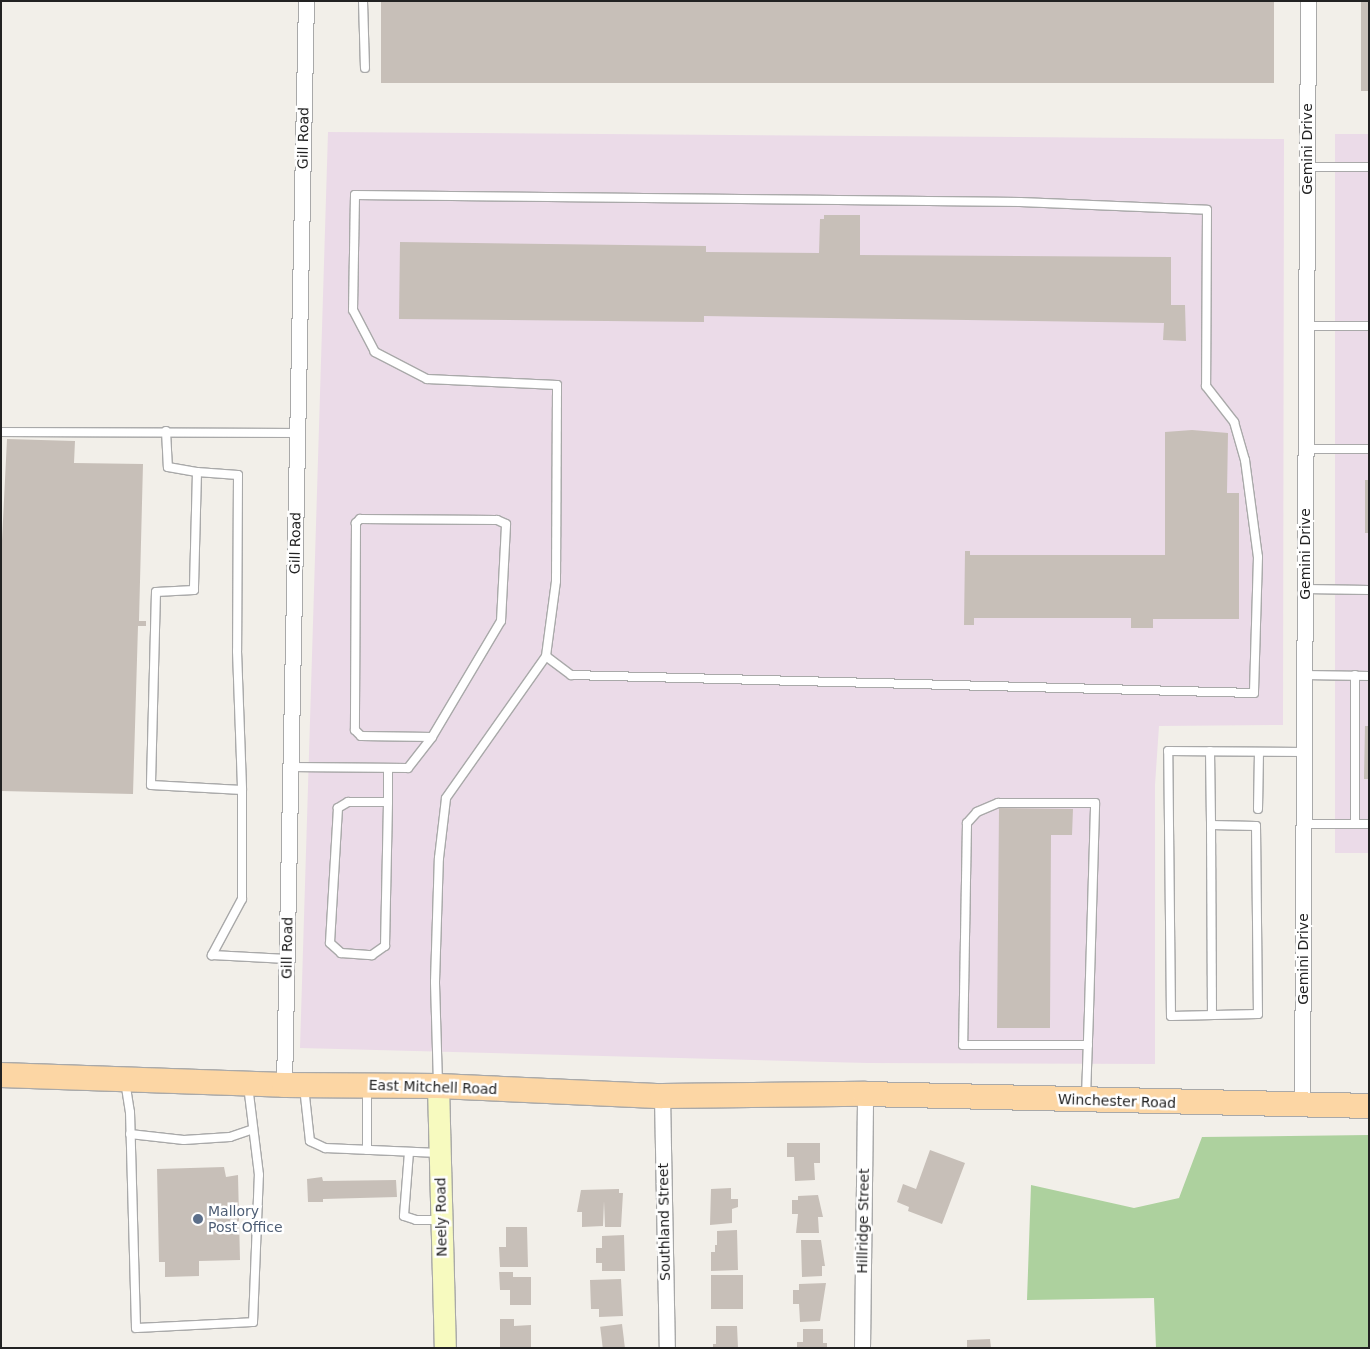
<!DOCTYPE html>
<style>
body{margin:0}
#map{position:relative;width:1370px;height:1349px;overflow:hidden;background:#f2efe9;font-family:"DejaVu Sans",sans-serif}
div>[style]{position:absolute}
.industrial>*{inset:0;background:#ebdbe8;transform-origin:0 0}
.forest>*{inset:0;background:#add19e}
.building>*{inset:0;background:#c7bfb8;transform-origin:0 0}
.roads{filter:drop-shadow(1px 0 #a9a9a9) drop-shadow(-1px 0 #a9a9a9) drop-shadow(0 1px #a9a9a9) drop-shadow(0 -1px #a9a9a9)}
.lane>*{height:8px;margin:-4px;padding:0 4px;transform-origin:4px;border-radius:4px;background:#fff}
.street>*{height:15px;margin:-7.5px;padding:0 7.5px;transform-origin:7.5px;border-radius:7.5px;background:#fff}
.secondary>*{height:21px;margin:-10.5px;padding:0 10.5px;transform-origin:10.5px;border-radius:10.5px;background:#f7fabf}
.primary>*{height:24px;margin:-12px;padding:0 12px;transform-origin:12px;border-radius:12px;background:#fcd6a4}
.dots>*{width:14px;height:14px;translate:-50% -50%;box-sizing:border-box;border:2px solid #fff;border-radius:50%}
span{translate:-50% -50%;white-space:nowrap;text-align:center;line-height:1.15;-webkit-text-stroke:5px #fff;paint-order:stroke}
.street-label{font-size:14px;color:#222}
.service-label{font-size:14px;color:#4e5e75}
.left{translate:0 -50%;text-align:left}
.frame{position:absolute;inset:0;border:2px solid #222;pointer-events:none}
</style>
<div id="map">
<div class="industrial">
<div style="clip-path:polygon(328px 132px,1284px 139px,1283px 725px,1159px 726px,1155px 785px,1155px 1064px,867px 1063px,300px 1048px)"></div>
<div style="left:1335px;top:134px;width:34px;height:719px"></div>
</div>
<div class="forest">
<div style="clip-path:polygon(1369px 1135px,1369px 1348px,1156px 1348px,1154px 1298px,1027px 1300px,1031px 1185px,1134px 1208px,1179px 1198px,1202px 1137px)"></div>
</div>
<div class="building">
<div style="left:381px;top:1px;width:893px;height:82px"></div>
<div style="left:1361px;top:1px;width:8px;height:90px"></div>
<div style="clip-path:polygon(824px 215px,860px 215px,860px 255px,1171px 257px,1171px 305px,1185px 305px,1186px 341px,1163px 340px,1164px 323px,704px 316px,704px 322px,399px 319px,400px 242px,706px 246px,706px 252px,819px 253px,820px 219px,824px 219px)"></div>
<div style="clip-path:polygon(1192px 430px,1228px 433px,1227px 493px,1239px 493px,1239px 619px,1153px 619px,1153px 628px,1131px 628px,1131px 618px,974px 618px,974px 625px,964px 625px,965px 551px,970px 551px,970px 555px,1165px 555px,1165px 432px)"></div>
<div style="clip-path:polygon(7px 439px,75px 441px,74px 463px,143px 464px,139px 621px,146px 621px,146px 626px,138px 626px,133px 794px,1px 791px,1px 561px)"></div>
<div style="left:1365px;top:480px;width:4px;height:53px"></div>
<div style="clip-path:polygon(1365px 726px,1369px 726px,1369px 779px,1364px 779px)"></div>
<div style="clip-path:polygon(999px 808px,1073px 809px,1072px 835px,1051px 835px,1050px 1028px,997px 1028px)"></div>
<div style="clip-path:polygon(787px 1143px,820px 1143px,820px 1163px,814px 1163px,815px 1180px,795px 1181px,794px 1157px,787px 1157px)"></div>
<div style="clip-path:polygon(930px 1150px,965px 1163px,942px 1224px,908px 1211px,909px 1207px,897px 1202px,903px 1184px,916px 1189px)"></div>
<div style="clip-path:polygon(224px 1167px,226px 1177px,238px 1175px,240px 1260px,199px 1261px,199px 1276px,165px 1277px,165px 1262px,159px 1262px,157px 1169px)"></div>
<div style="clip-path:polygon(322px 1177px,323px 1181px,396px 1180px,397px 1197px,323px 1199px,323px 1202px,308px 1202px,307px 1179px)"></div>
<div style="clip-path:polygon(731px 1188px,731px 1199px,738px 1199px,738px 1207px,732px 1209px,732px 1223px,710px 1225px,711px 1189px)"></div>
<div style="clip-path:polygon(619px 1189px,619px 1193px,623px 1193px,621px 1227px,605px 1227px,604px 1201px,603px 1226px,582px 1227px,582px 1212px,577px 1212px,581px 1190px)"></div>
<div style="clip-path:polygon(818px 1195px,823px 1217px,818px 1217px,819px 1233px,796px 1233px,798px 1214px,792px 1214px,792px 1200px,798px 1200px,798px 1196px)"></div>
<div style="clip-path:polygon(506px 1227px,527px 1227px,528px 1267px,500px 1267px,499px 1247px,506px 1247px)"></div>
<div style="clip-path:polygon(737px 1230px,738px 1270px,711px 1271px,711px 1252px,715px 1252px,715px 1245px,717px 1245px,717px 1231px)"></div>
<div style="clip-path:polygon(624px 1235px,625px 1271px,602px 1271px,602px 1263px,596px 1263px,596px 1248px,602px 1248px,602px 1236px)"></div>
<div style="clip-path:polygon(801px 1240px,821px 1240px,825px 1266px,822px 1266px,822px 1276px,802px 1277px)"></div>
<div style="clip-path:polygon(499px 1272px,513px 1272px,513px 1277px,531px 1277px,531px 1305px,510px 1305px,510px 1290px,500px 1290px)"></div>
<div style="left:743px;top:1275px;width:34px;height:32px;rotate:90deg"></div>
<div style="clip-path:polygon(621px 1279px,623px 1316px,599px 1317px,599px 1309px,591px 1309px,590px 1280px)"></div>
<div style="clip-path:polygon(826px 1283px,820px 1321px,800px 1322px,799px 1304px,793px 1304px,793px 1290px,799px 1290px,799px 1284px)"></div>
<div style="clip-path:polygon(500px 1319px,514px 1319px,514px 1326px,531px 1325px,531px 1347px,500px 1348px)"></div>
<div style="left:622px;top:1324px;width:24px;height:22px;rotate:83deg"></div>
<div style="clip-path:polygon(716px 1326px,737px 1326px,738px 1348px,713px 1348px,713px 1344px,716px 1344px)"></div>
<div style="clip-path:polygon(803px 1329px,823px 1329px,823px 1343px,827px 1343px,827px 1348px,797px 1348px,797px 1342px,803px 1342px)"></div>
<div style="clip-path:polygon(990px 1339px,991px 1348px,967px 1348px,967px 1340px)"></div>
</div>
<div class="roads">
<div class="lane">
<div style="left:363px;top:1px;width:67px;rotate:88.3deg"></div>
<div style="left:1307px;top:167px;width:62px"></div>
<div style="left:1306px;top:326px;width:63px"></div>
<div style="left:166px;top:431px;width:36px;rotate:87deg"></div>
<div style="left:168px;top:467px;width:29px;rotate:10deg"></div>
<div style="left:197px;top:472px;width:118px;rotate:91.5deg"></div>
<div style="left:194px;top:590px;width:38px;rotate:177deg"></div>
<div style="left:156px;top:592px;width:193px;rotate:91.5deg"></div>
<div style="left:151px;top:785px;width:91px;rotate:3.1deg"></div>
<div style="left:242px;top:790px;width:109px;rotate:90deg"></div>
<div style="left:242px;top:899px;width:64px;rotate:118.2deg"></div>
<div style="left:212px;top:955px;width:75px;rotate:3.1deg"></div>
<div style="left:1px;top:432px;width:296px;rotate:0.2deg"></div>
<div style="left:1305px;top:449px;width:64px"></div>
<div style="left:197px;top:472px;width:41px;rotate:4.2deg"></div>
<div style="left:238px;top:475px;width:176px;rotate:90.3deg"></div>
<div style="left:237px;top:651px;width:139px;rotate:87.9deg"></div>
<div style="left:1305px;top:589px;width:64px;rotate:0.9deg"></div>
<div style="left:1304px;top:675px;width:65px;rotate:0.9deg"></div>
<div style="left:1355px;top:675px;width:149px;rotate:90deg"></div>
<div style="left:1210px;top:751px;width:74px;rotate:89.2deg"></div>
<div style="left:1211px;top:825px;width:45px;rotate:1.3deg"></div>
<div style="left:1256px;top:826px;width:188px;rotate:89.4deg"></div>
<div style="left:1258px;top:1014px;width:87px;rotate:178.7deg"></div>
<div style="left:1171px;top:1016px;width:265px;rotate:-90.6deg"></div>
<div style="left:1168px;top:751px;width:136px;rotate:0.4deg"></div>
<div style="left:290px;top:767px;width:118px;rotate:0.5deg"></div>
<div style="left:408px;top:768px;width:39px;rotate:-52deg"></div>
<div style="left:432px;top:737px;width:135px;rotate:-59.3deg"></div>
<div style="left:501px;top:621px;width:97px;rotate:-87deg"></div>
<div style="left:506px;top:524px;width:10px;rotate:-156deg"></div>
<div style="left:497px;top:520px;width:137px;rotate:-179.6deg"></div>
<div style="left:360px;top:519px;width:6px;rotate:135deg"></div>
<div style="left:356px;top:523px;width:207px;rotate:90.3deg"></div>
<div style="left:355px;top:730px;width:8px;rotate:45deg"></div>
<div style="left:361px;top:736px;width:71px;rotate:0.8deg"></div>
<div style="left:388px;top:802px;width:40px;rotate:180deg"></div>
<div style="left:348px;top:802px;width:12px;rotate:149deg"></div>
<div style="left:338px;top:808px;width:135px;rotate:93.4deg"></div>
<div style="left:330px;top:943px;width:15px;rotate:42deg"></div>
<div style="left:341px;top:953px;width:31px;rotate:4deg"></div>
<div style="left:372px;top:955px;width:16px;rotate:-35deg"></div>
<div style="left:385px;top:946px;width:144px;rotate:-88.8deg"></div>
<div style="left:388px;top:802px;width:34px;rotate:-90deg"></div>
<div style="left:1258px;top:809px;width:57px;rotate:-89deg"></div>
<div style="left:1304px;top:824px;width:65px"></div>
<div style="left:1211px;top:825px;width:190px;rotate:89.7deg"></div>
<div style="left:125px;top:1081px;width:31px;rotate:81deg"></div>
<div style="left:130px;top:1112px;width:216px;rotate:88.4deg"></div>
<div style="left:136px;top:1328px;width:117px;rotate:-2.9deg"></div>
<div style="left:253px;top:1322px;width:147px;rotate:-87.7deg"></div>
<div style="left:259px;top:1175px;width:90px;rotate:-97deg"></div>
<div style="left:438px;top:1084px;width:102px;rotate:-91.7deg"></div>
<div style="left:435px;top:982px;width:124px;rotate:-88.2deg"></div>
<div style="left:439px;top:858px;width:60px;rotate:-83.3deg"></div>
<div style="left:446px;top:798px;width:174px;rotate:-54.8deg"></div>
<div style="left:546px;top:656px;width:76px;rotate:-82.4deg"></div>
<div style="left:556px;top:581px;width:196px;rotate:-89.7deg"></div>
<div style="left:557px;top:385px;width:130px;rotate:-177.4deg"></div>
<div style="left:427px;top:379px;width:59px;rotate:-152.6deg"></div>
<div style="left:375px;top:352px;width:47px;rotate:-117.6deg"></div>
<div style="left:353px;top:310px;width:115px;rotate:-89deg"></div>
<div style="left:355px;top:195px;width:665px;rotate:0.6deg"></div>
<div style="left:1020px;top:202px;width:187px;rotate:2.4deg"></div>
<div style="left:1207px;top:210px;width:176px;rotate:90.3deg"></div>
<div style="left:1206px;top:386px;width:46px;rotate:52.1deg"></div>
<div style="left:1234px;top:422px;width:40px;rotate:74deg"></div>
<div style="left:1245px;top:460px;width:98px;rotate:82.4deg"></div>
<div style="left:1258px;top:557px;width:136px;rotate:91.7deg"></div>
<div style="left:1254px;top:693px;width:683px;rotate:-178.49deg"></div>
<div style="left:571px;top:675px;width:31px;rotate:-143deg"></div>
<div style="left:304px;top:1087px;width:54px;rotate:83.7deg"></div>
<div style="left:310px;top:1141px;width:17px;rotate:25deg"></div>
<div style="left:325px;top:1148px;width:114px;rotate:2.5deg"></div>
<div style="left:1086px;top:1097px;width:87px;rotate:-88deg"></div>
<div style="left:1089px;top:1010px;width:207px;rotate:-88.3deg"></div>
<div style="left:1095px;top:803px;width:97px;rotate:180deg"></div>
<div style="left:998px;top:803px;width:23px;rotate:157deg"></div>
<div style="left:977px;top:812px;width:15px;rotate:132deg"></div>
<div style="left:967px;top:823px;width:222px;rotate:91deg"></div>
<div style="left:963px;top:1045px;width:125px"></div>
<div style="left:130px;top:1134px;width:54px;rotate:6.3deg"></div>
<div style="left:184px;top:1140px;width:46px;rotate:-3.7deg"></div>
<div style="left:230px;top:1137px;width:24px;rotate:-19deg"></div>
<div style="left:367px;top:1150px;width:63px;rotate:-90deg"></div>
<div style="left:409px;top:1152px;width:64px;rotate:94.5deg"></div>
<div style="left:404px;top:1216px;width:13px;rotate:18deg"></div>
<div style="left:416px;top:1220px;width:24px"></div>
</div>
<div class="street">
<div style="left:284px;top:1085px;width:1084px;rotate:-88.84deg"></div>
<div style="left:662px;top:1096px;width:252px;rotate:88.9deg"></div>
<div style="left:1302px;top:1106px;width:1105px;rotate:-89.69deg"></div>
<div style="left:862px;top:1348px;width:254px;rotate:-89.3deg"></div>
</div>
<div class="secondary">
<div style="left:438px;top:1086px;width:262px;rotate:88.5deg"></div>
</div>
<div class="primary">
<div style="left:1px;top:1075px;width:283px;rotate:2deg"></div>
<div style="left:284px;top:1085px;width:154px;rotate:0.4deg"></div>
<div style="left:438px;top:1086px;width:224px;rotate:2.6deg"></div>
<div style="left:662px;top:1096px;width:203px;rotate:-0.6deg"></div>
<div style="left:865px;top:1094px;width:504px;rotate:1.36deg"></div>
</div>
</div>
<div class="dots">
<div style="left:198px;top:1219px;background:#5c6f8a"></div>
</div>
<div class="street-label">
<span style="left:303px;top:138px;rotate:-89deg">Gill Road</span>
<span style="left:1307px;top:149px;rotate:-90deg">Gemini Drive</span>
<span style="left:295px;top:543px;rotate:-89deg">Gill Road</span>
<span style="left:1305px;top:554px;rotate:-90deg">Gemini Drive</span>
<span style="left:287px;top:948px;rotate:-89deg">Gill Road</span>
<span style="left:1303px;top:959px;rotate:-90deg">Gemini Drive</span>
<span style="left:433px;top:1087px;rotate:2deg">East Mitchell Road</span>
<span style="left:1117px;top:1101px;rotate:2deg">Winchester Road</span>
<span style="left:441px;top:1217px;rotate:-91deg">Neely Road</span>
<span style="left:863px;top:1221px;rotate:-89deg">Hillridge Street</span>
<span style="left:664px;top:1222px;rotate:-91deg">Southland Street</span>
</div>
<div class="service-label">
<span class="left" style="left:208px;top:1219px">Mallory<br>Post Office</span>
</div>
<div class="frame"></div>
</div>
